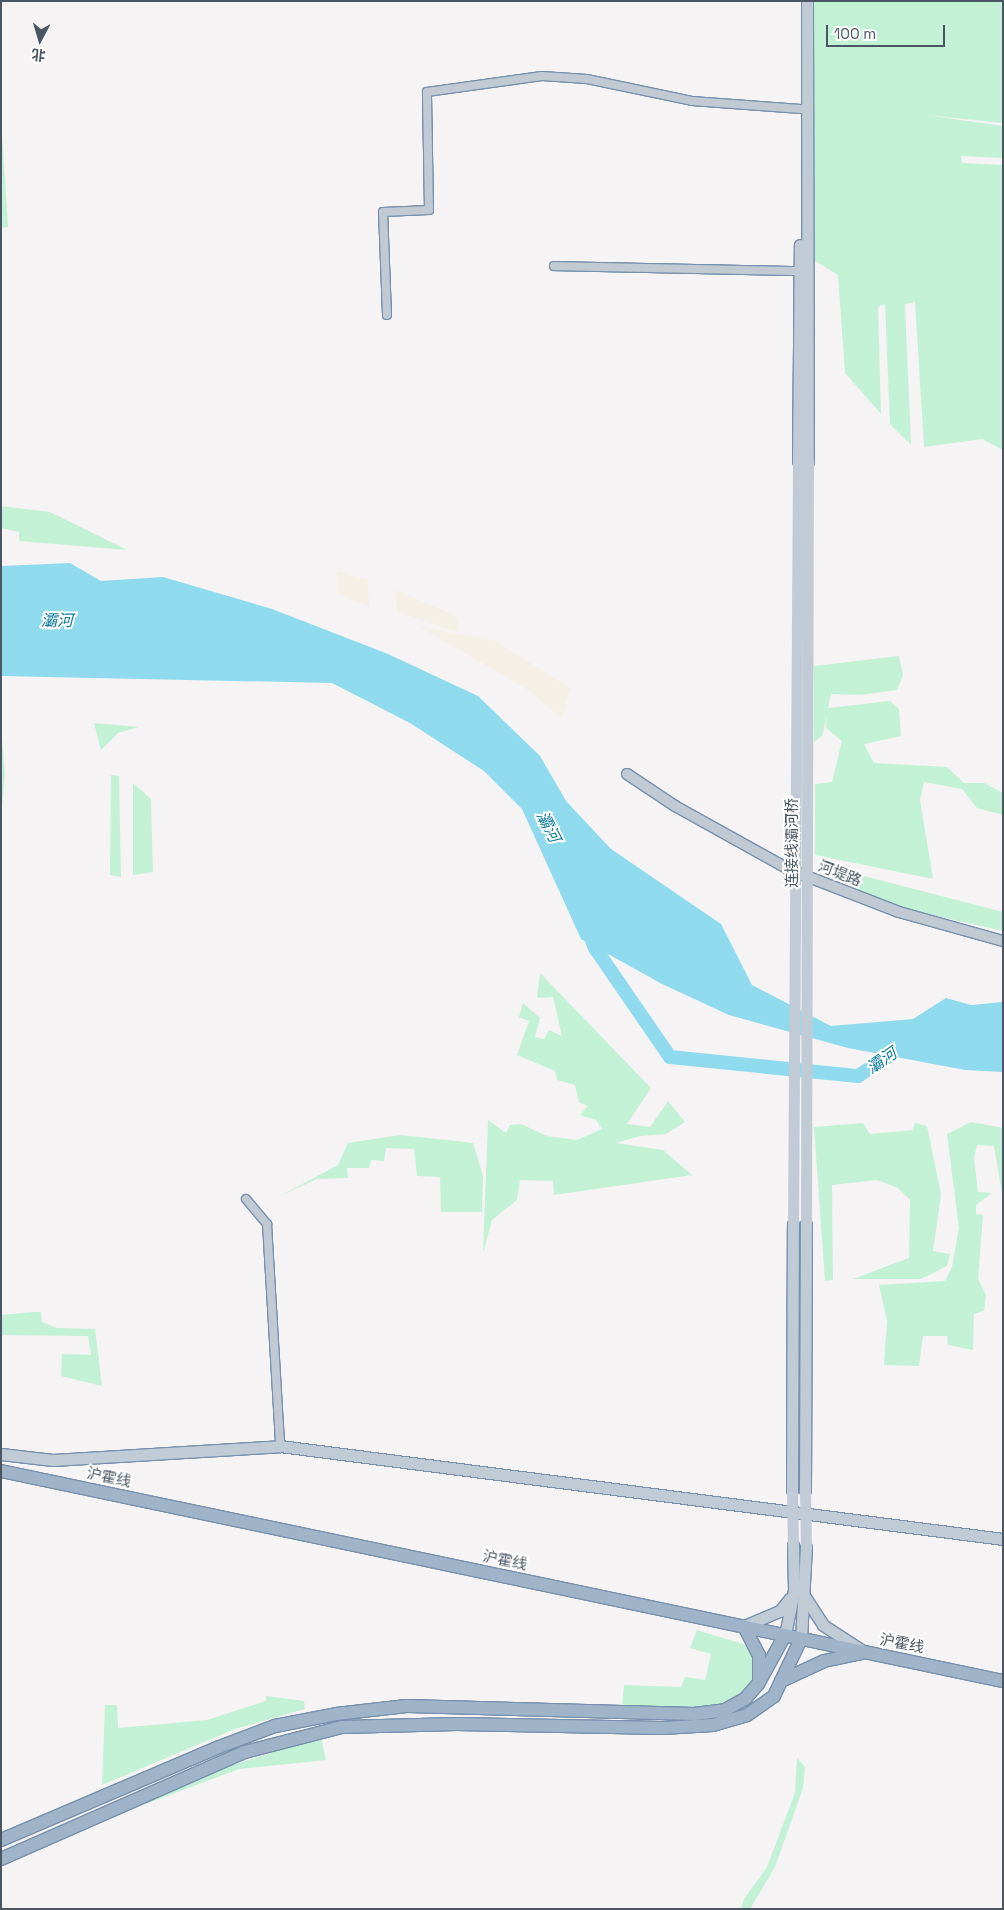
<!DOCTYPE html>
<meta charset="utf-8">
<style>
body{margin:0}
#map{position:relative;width:1004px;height:1910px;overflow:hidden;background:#f5f3f3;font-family:"Space Grotesk","Noto Sans SC",sans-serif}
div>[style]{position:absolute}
.green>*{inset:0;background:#c3f1d5}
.sand>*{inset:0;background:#f5f0e5}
.water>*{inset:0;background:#90daee}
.river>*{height:14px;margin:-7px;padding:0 7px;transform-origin:7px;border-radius:7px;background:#90daee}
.roads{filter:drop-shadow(1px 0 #7690ad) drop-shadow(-1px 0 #7690ad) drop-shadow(0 1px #7690ad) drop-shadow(0 -1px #7690ad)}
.minor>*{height:8px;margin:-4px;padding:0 4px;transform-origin:4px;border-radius:4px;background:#c1cad2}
.tertiary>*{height:10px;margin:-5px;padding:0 5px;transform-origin:5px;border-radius:5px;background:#c1cad2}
.secondary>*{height:11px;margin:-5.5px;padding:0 5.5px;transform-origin:5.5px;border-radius:5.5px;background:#c1cbd6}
.trunk>*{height:12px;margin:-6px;padding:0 6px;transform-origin:6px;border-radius:6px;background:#9fb4c9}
.secondary-bridge>*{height:11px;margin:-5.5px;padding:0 5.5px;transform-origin:5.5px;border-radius:5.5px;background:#c1cbd6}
span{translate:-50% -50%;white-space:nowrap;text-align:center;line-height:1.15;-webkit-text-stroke:4px #fff;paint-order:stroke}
.street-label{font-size:15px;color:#4a5661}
.water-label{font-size:16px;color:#0c7c9b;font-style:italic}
.frame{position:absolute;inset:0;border:2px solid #4a5661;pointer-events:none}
.north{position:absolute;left:15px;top:15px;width:50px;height:50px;-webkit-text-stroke:4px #fff;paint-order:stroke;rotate:186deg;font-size:14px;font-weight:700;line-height:20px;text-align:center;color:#4a5661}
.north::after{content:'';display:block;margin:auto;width:18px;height:22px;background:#4a5661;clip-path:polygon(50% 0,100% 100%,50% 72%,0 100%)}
.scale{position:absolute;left:826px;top:25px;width:119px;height:22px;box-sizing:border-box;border:2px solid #4a5661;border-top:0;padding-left:6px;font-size:15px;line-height:18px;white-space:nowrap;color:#4a5661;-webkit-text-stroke:4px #fff;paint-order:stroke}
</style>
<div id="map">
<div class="green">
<div style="clip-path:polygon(806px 1px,1003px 1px,1003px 123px,925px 115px,1003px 126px,1003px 158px,961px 156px,962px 163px,1003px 165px,1003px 450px,982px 439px,924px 447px,915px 302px,905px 304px,911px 445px,890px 424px,885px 304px,878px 307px,881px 414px,845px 373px,838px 275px,807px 256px)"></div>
<div style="clip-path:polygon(1px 118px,8px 227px,1px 228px)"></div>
<div style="clip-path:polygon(1px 506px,50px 512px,127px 550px,19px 541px,19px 532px,1px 528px)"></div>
<div style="clip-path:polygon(899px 656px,903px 675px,897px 690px,861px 695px,831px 694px,828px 708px,890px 701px,899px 709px,901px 736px,864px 744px,874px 763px,947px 767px,964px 783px,984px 783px,1003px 793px,1003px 815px,977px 808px,962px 789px,924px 782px,920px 800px,933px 879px,815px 855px,815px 784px,832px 782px,842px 741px,826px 728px,827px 716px,822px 736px,814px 742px,814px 666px)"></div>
<div style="clip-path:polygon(94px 723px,139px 727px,118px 733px,101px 750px)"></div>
<div style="clip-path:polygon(1px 728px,5px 774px,2px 806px,1px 805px)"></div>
<div style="clip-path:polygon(111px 775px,119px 776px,121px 877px,110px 875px)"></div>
<div style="clip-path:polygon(133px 783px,151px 799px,153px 872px,133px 875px)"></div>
<div style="clip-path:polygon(864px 876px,1003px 912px,1003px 931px,906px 909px,855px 889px)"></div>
<div style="clip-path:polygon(540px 973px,651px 1088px,627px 1124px,650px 1127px,668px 1101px,685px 1122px,666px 1134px,640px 1136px,616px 1143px,663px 1150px,692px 1175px,554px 1195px,553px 1181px,520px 1180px,517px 1200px,492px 1220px,483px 1253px,488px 1120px,506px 1133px,510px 1125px,521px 1124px,547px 1136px,577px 1140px,602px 1129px,596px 1120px,580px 1115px,588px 1106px,579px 1102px,575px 1085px,557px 1080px,555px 1071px,517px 1055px,529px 1021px,519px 1017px,523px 1003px,540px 1018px,535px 1037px,544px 1039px,549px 1030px,562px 1036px,553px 997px,537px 998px)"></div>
<div style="clip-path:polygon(971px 1122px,1003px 1128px,1003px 1200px,994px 1146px,977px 1145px,974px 1158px,978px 1192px,992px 1193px,976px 1205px,976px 1214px,983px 1215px,978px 1279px,986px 1295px,984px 1311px,974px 1314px,973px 1350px,948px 1345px,947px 1336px,923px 1336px,919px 1366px,884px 1365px,887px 1321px,879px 1285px,945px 1281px,952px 1267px,959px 1228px,947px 1134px)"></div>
<div style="clip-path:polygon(863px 1123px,870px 1134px,913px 1130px,915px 1123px,927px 1126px,941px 1194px,933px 1251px,950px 1254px,947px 1266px,921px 1279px,853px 1279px,909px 1258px,910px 1200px,898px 1188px,877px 1180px,832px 1185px,833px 1280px,825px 1281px,814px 1127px)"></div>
<div style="clip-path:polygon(401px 1135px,473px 1143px,483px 1176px,482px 1212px,441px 1212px,440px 1177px,417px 1176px,414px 1149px,386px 1148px,384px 1161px,371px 1160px,369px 1168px,347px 1168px,348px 1178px,317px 1179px,280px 1196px,338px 1165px,348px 1143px)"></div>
<div style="clip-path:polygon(32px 1312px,41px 1312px,42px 1322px,57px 1328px,95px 1329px,102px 1386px,61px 1376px,62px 1354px,91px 1355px,88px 1336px,1px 1335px,1px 1315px)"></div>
<div style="clip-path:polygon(697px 1630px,753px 1647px,757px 1671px,750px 1689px,716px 1707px,622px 1707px,624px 1685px,681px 1687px,685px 1677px,705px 1680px,711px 1654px,690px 1648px)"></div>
<div style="clip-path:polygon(266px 1696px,304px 1701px,305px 1709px,235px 1729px,102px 1785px,105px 1705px,117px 1705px,118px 1728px,207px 1720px,266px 1701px)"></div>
<div style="clip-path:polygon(321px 1737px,326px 1760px,239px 1769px,103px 1820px,199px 1776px)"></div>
<div style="clip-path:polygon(797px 1758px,805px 1767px,803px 1788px,775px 1867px,750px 1909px,741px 1909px,744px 1899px,767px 1867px,795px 1793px)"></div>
</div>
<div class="sand">
<div style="clip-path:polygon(337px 571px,368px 580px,369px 606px,337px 594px)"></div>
<div style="clip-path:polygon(396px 590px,456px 616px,460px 632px,397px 612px)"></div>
<div style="clip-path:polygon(420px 627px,496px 641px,571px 689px,561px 718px,530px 691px)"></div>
</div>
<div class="water">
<div style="clip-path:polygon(70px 563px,101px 581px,163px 577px,272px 609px,388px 654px,478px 696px,540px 756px,566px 801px,611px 849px,721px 924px,752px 985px,831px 1026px,913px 1019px,946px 998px,1003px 1014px,1003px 1072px,965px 1070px,848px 1048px,729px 1015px,662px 984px,581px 939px,522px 809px,484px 771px,410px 723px,332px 683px,1px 676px,1px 566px)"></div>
</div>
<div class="river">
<div style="left:588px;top:929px;width:20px;rotate:70deg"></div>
<div style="left:595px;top:948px;width:132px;rotate:55.5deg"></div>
<div style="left:670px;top:1057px;width:189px;rotate:5.8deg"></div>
<div style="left:858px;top:1076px;width:55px;rotate:-33.1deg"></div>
<div style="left:973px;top:1012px;width:30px;rotate:-6deg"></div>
</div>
<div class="roads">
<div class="minor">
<div style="left:554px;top:266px;width:246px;rotate:1.2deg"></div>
<div style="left:387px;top:315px;width:103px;rotate:-92.2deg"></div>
<div style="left:383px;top:212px;width:46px;rotate:-2.5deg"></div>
<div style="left:429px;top:210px;width:118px;rotate:-91deg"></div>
<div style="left:427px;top:92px;width:116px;rotate:-7.9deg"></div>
<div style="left:542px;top:76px;width:45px;rotate:3.8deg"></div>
<div style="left:587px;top:79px;width:107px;rotate:11.8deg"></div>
<div style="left:692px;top:101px;width:109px;rotate:4.2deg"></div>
<div style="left:246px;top:1199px;width:33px;rotate:50deg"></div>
<div style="left:267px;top:1224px;width:222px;rotate:86.6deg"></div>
</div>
<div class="tertiary">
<div style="left:627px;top:774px;width:58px;rotate:33.7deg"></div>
<div style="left:675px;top:806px;width:129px;rotate:29.1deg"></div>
<div style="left:788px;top:869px;width:119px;rotate:21.2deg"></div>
<div style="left:899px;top:912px;width:108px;rotate:15.6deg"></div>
</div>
<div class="secondary">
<div style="left:807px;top:1px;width:461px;rotate:89.9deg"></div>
<div style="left:798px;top:461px;width:216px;rotate:-89.5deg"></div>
<div style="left:1px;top:1454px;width:52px;rotate:6.6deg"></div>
<div style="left:53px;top:1460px;width:227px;rotate:-3.5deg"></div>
<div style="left:280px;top:1446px;width:729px;rotate:7.33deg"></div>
<div style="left:792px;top:1490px;width:266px;rotate:-89.8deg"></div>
<div style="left:805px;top:1490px;width:266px;rotate:-89.8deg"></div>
<div style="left:805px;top:1597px;width:33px;rotate:57deg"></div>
<div style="left:823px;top:1625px;width:45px;rotate:33.3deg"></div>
<div style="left:744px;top:1626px;width:39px;rotate:-23deg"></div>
<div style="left:780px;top:1611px;width:16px;rotate:-52deg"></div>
<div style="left:785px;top:1635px;width:46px;rotate:-78.7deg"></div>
<div style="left:794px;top:1590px;width:45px;rotate:-91.3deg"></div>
<div style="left:801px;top:1639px;width:92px;rotate:-86.9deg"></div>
</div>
<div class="trunk">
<div style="left:1px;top:1471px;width:1024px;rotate:11.84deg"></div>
<div style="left:744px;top:1626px;width:33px;rotate:63deg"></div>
<div style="left:759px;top:1655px;width:24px;rotate:90deg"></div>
<div style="left:781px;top:1681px;width:47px;rotate:-24.9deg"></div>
<div style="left:824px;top:1661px;width:38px;rotate:-12deg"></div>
<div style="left:1px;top:1840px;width:237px;rotate:-23.1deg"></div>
<div style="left:219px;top:1747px;width:60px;rotate:-20.6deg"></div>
<div style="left:275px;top:1726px;width:62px;rotate:-11.1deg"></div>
<div style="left:336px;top:1714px;width:71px;rotate:-6.4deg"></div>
<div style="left:407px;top:1706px;width:287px;rotate:1.6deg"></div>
<div style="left:694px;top:1714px;width:31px;rotate:-7deg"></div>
<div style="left:725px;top:1710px;width:23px;rotate:-29deg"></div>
<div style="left:745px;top:1699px;width:20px;rotate:-49deg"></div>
<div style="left:758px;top:1684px;width:56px;rotate:-61.1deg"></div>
<div style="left:1px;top:1859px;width:266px;rotate:-23.7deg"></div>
<div style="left:245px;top:1752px;width:100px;rotate:-14.5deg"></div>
<div style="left:342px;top:1727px;width:115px;rotate:-1.5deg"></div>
<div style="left:457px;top:1724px;width:206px;rotate:1.1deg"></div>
<div style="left:663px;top:1728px;width:50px;rotate:-3.4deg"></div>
<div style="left:713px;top:1725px;width:35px;rotate:-16deg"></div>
<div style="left:747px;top:1715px;width:33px;rotate:-35deg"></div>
<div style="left:774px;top:1696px;width:63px;rotate:-64.7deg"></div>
</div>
</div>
<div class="secondary-bridge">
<div style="left:793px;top:1224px;width:763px;rotate:-89.62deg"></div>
<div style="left:806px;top:1224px;width:762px;rotate:-89.85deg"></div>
<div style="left:792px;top:1490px;width:55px;rotate:89deg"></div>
<div style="left:805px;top:1490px;width:57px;rotate:89deg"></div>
</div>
<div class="street-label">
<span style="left:792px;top:843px;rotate:-90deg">连接线灞河桥</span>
<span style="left:840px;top:873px;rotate:21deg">河堤路</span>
<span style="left:109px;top:1477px;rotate:12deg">沪霍线</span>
<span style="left:505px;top:1560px;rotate:12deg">沪霍线</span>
<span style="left:902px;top:1643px;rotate:11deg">沪霍线</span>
</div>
<div class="water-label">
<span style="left:57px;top:621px">灞河</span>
<span style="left:548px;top:827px;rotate:63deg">灞河</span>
<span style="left:882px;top:1061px;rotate:-34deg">灞河</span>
</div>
<div class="frame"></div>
<div class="north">北</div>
<div class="scale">100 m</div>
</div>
